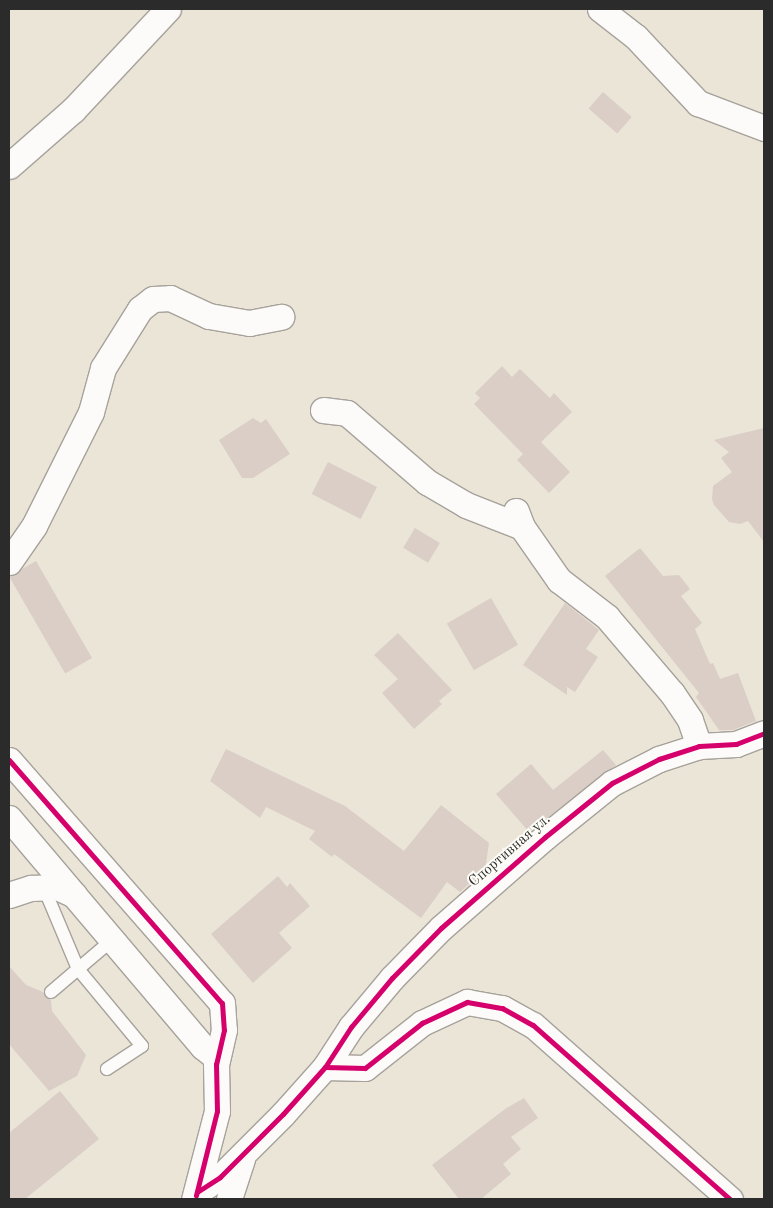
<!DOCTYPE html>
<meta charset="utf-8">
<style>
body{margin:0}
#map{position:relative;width:773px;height:1208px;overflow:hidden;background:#ebe5d8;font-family:"Old Standard TT",serif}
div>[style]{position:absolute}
.building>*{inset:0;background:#dacec6;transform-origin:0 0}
.roads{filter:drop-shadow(1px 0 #a6a29b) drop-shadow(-1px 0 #a6a29b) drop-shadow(0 1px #a6a29b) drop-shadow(0 -1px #a6a29b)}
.lane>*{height:12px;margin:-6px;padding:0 6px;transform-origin:6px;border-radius:6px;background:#fcfbf9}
.street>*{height:25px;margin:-12.5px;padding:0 12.5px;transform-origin:12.5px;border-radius:12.5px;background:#fcfbf9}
.cycleway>*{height:5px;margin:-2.5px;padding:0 2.5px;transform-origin:2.5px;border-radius:2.5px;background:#d6006c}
span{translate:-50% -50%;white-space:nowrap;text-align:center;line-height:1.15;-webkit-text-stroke:4px #fdfcf7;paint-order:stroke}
.street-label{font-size:15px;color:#2b2b2b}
.frame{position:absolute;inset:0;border:10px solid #2b2b2b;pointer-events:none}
</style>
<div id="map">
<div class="building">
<div style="left:603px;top:92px;width:38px;height:22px;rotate:41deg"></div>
<div style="clip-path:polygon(502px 366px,512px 377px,520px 369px,550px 398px,554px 393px,572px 412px,541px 442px,570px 472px,549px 493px,517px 460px,523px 454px,474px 404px,480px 398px,475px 393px)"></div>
<div style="clip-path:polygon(253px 418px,261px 423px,266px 419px,290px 454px,253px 478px,242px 478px,219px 440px)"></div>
<div style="clip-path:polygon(764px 428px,764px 542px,748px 521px,740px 524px,729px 522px,714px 505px,712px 499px,713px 486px,732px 472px,721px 458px,729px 452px,714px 440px)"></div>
<div style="left:328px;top:462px;width:55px;height:36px;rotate:27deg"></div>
<div style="left:415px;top:528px;width:29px;height:23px;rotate:31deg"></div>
<div style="clip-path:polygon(640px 548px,663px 576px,679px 575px,690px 589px,681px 596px,702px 623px,695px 629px,710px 664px,713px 663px,720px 679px,738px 673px,756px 721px,733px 730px,719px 730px,696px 697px,699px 693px,605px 576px)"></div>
<div style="left:36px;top:561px;width:112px;height:31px;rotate:60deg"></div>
<div style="left:491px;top:598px;width:54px;height:51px;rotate:60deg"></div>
<div style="clip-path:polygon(565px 603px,599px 630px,586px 649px,598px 657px,575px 692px,567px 687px,567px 695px,523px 665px)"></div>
<div style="clip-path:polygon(398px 633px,452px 690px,439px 701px,442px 704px,414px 729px,382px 693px,398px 679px,374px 655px)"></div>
<div style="clip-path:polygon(226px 749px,345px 806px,404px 851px,441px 805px,489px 843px,485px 870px,460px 892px,447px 882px,421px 918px,334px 854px,332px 857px,309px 839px,315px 831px,266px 807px,260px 818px,210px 781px)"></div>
<div style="clip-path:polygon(603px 750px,616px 765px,529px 832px,496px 794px,531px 764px,553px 790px)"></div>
<div style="clip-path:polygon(278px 876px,287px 887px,290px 883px,310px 906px,279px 933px,292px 948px,253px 983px,211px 934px)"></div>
<div style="clip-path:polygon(9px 966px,26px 985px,43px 992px,51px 1000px,52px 1011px,86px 1055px,77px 1076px,49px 1091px,9px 1044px)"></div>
<div style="clip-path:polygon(60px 1091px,99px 1139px,25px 1199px,9px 1199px,9px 1133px)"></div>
<div style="clip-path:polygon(524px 1098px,538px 1118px,511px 1137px,521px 1149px,503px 1164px,511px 1174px,481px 1199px,459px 1199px,432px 1165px,505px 1109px)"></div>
</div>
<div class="roads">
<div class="lane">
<div style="left:44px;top:888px;width:88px;rotate:67.2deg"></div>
<div style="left:78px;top:969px;width:100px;rotate:50.3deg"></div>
<div style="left:142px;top:1046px;width:42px;rotate:146.7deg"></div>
<div style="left:51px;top:992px;width:80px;rotate:-40.4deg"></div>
</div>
<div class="street">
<div style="left:600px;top:9px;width:46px;rotate:37.9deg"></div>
<div style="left:636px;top:37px;width:91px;rotate:46.8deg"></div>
<div style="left:698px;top:103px;width:71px;rotate:20.7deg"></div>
<div style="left:9px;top:166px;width:85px;rotate:-41.2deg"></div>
<div style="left:73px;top:110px;width:139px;rotate:-46.8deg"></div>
<div style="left:323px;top:410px;width:24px;rotate:7deg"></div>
<div style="left:347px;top:413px;width:106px;rotate:40.8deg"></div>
<div style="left:427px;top:482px;width:45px;rotate:30.5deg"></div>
<div style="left:466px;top:505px;width:60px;rotate:21.4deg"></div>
<div style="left:516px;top:511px;width:17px;rotate:69deg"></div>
<div style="left:522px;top:527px;width:65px;rotate:55.1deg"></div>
<div style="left:559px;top:580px;width:61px;rotate:37.6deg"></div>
<div style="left:607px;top:617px;width:100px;rotate:49.5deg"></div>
<div style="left:672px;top:693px;width:32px;rotate:56deg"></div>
<div style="left:690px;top:720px;width:28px;rotate:71deg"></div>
<div style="left:9px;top:562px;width:44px;rotate:-55.2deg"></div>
<div style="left:34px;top:526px;width:127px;rotate:-63.4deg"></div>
<div style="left:91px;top:412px;width:46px;rotate:-74.7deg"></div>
<div style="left:103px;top:368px;width:70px;rotate:-57.9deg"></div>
<div style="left:140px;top:309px;width:16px;rotate:-38deg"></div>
<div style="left:153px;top:299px;width:17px;rotate:-3deg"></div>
<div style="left:170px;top:298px;width:43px;rotate:24.8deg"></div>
<div style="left:209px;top:316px;width:41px;rotate:9.9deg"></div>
<div style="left:249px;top:323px;width:33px;rotate:-11deg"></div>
<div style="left:9px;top:760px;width:323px;rotate:48.8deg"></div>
<div style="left:222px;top:1003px;width:27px;rotate:86deg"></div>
<div style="left:224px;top:1030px;width:35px;rotate:103deg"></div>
<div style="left:216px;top:1064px;width:47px;rotate:88.8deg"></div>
<div style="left:217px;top:1111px;width:91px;rotate:104.6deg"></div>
<div style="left:9px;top:818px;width:101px;rotate:49.8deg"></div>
<div style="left:9px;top:895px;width:23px;rotate:-18deg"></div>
<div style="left:31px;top:888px;width:26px;rotate:-2deg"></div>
<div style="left:57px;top:887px;width:19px;rotate:25deg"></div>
<div style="left:74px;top:895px;width:199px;rotate:49.7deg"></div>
<div style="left:203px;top:1047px;width:18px;rotate:38deg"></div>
<div style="left:325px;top:1067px;width:40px;rotate:1.4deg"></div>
<div style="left:365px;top:1068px;width:73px;rotate:-38.3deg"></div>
<div style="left:422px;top:1023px;width:50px;rotate:-25deg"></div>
<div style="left:467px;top:1002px;width:36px;rotate:10deg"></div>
<div style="left:502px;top:1008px;width:35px;rotate:29deg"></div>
<div style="left:533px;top:1025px;width:263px;rotate:41.5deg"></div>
<div style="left:197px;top:1192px;width:27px;rotate:-33deg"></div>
<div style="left:220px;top:1177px;width:89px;rotate:-45deg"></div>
<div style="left:283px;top:1114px;width:63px;rotate:-48.2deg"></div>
<div style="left:325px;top:1067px;width:48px;rotate:-57deg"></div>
<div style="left:351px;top:1027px;width:64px;rotate:-50.1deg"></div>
<div style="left:392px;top:978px;width:70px;rotate:-45.6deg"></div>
<div style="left:441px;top:928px;width:138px;rotate:-41.2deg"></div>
<div style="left:545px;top:837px;width:86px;rotate:-38.9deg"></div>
<div style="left:612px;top:783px;width:53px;rotate:-27.1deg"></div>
<div style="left:659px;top:759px;width:42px;rotate:-18deg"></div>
<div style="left:699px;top:746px;width:37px;rotate:-3deg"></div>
<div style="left:736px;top:744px;width:30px;rotate:-21deg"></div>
<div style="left:229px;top:1199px;width:42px;rotate:-72deg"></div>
</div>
</div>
<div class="cycleway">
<div style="left:9px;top:760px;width:323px;rotate:48.8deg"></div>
<div style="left:222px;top:1003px;width:27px;rotate:86deg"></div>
<div style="left:224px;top:1030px;width:35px;rotate:103deg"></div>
<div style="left:216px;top:1064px;width:47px;rotate:88.8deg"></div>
<div style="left:217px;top:1111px;width:87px;rotate:104deg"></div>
<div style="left:325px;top:1067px;width:40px;rotate:1.4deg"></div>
<div style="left:365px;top:1068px;width:73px;rotate:-38.3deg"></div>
<div style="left:422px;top:1023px;width:50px;rotate:-25deg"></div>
<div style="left:467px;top:1002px;width:36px;rotate:10deg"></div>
<div style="left:502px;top:1008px;width:35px;rotate:29deg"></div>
<div style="left:533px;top:1025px;width:263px;rotate:41.5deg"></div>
<div style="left:197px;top:1192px;width:27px;rotate:-33deg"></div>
<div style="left:220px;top:1177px;width:89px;rotate:-45deg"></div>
<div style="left:283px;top:1114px;width:63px;rotate:-48.2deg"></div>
<div style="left:325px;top:1067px;width:48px;rotate:-57deg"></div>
<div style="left:351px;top:1027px;width:64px;rotate:-50.1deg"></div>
<div style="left:392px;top:978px;width:70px;rotate:-45.6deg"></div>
<div style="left:441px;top:928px;width:138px;rotate:-41.2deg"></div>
<div style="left:545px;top:837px;width:86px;rotate:-38.9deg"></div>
<div style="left:612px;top:783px;width:53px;rotate:-27.1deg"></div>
<div style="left:659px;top:759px;width:42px;rotate:-18deg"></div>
<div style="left:699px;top:746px;width:37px;rotate:-3deg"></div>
<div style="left:736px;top:744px;width:30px;rotate:-21deg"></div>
</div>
<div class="street-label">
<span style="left:510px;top:851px;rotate:-41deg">Спортивная ул.</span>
</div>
<div class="frame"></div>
</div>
